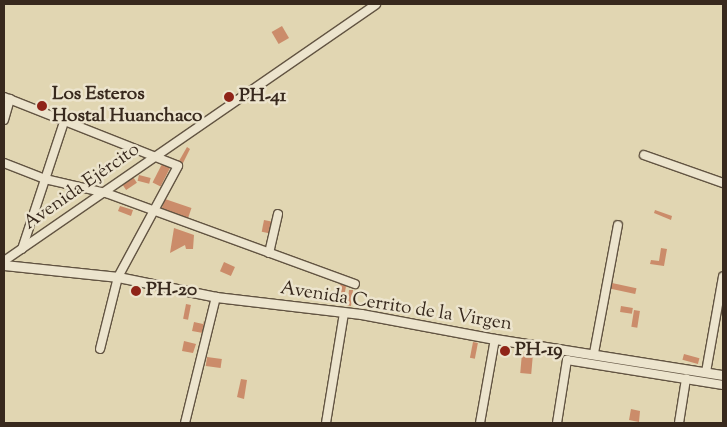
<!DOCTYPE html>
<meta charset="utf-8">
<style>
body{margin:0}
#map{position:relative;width:727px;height:427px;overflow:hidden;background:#e1d6b2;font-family:"Sorts Mill Goudy",serif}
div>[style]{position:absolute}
.building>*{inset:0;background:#cb8c6a;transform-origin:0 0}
.roads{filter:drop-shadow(1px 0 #625442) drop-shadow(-1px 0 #625442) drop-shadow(0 1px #625442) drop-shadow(0 -1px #625442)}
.minor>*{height:8px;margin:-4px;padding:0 4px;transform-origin:4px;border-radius:4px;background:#ece4cd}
.tertiary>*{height:9px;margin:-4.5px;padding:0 4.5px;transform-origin:4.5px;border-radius:4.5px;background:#ece4cd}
.dots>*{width:14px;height:14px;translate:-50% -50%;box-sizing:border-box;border:2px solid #ece4cd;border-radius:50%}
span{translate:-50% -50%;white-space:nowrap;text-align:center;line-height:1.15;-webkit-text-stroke:5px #ece4cd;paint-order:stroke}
.poi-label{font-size:19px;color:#38291d;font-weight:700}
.left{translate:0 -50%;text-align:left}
.street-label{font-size:19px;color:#38291d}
.frame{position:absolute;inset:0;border:5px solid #38291d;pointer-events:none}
</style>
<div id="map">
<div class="building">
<div style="left:282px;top:26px;width:14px;height:12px;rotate:60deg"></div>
<div style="clip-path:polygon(187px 147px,190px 149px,183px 163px,179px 161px)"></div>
<div style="left:163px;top:162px;width:9px;height:23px;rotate:27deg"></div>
<div style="left:139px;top:175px;width:12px;height:6px;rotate:14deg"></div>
<div style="left:133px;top:177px;width:7px;height:13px;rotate:56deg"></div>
<div style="left:165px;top:199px;width:28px;height:12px;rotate:19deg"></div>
<div style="clip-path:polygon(120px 206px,133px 210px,131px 216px,118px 211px)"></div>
<div style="clip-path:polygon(655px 210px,672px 216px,671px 220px,654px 213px)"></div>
<div style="left:264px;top:220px;width:10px;height:12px;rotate:11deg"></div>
<div style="clip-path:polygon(174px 228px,194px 235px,193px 249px,186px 249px,185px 245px,170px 253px)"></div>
<div style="clip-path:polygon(661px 248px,667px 249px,664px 266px,650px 264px,651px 260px,659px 261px)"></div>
<div style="left:224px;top:262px;width:12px;height:10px;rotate:24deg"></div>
<div style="clip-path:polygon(340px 283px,346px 286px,344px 298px,337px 298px)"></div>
<div style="left:612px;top:283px;width:25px;height:6px;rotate:12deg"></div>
<div style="clip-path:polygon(349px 290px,353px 290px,351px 306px,344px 305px,344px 300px,348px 300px)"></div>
<div style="left:186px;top:304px;width:5px;height:15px;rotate:11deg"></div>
<div style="left:621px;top:306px;width:12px;height:6px;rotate:9deg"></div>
<div style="left:634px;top:310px;width:6px;height:17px;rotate:9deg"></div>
<div style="clip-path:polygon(204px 320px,203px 333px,192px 331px,194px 322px,203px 324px)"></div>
<div style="clip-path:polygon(184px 341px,196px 344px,193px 353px,182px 351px)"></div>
<div style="left:473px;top:342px;width:5px;height:16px;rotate:11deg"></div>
<div style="left:522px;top:353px;width:11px;height:20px;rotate:5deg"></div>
<div style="left:684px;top:354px;width:16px;height:6px;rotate:15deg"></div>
<div style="left:207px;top:357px;width:15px;height:9px;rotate:8deg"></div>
<div style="clip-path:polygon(241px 379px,247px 380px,244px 399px,237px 397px)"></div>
<div style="clip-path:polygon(631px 409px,640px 411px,639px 422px,629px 420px)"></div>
</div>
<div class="roads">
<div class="minor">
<div style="left:4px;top:97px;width:187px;rotate:21.6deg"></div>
<div style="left:178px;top:166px;width:126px;rotate:118.4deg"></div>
<div style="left:118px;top:277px;width:74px;rotate:104deg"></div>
<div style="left:4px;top:120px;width:22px;rotate:-74deg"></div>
<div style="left:644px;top:155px;width:84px;rotate:19.5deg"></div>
<div style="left:4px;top:163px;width:44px;rotate:21.3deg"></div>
<div style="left:45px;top:179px;width:63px;rotate:12.9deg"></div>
<div style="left:106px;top:193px;width:265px;rotate:20.1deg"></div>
<div style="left:22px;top:249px;width:134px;rotate:-71.7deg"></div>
<div style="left:269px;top:253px;width:40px;rotate:-77deg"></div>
<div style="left:4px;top:261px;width:452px;rotate:-34.6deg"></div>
<div style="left:594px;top:353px;width:130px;rotate:-79.4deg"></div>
<div style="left:706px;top:372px;width:97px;rotate:-79.9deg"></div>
<div style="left:185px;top:423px;width:130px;rotate:-76.2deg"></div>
<div style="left:326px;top:423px;width:111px;rotate:-80.7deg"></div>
<div style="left:480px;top:423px;width:85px;rotate:-79.9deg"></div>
<div style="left:557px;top:423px;width:64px;rotate:-81deg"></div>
<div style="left:567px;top:360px;width:158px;rotate:9.1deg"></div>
<div style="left:679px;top:423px;width:45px;rotate:-81deg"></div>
</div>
<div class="tertiary">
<div style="left:4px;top:265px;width:115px;rotate:6deg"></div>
<div style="left:118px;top:277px;width:100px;rotate:11.5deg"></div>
<div style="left:216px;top:297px;width:146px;rotate:6.7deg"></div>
<div style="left:361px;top:314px;width:136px;rotate:10.6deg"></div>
<div style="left:495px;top:339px;width:231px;rotate:9deg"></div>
</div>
</div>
<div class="dots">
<div style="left:229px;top:97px;background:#8f2418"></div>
<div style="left:42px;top:106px;background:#8f2418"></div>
<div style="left:136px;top:291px;background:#8f2418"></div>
<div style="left:505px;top:351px;background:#8f2418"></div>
</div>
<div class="poi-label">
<span class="left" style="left:52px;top:106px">Los Esteros<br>Hostal Huanchaco</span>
<span class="left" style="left:239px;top:97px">PH-41</span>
<span class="left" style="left:146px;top:291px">PH-20</span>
<span class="left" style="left:515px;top:351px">PH-19</span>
</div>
<div class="street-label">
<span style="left:82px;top:187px;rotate:-35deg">Avenida Ejército</span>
<span style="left:396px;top:307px;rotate:9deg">Avenida Cerrito de la Virgen</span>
</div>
<div class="frame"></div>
</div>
